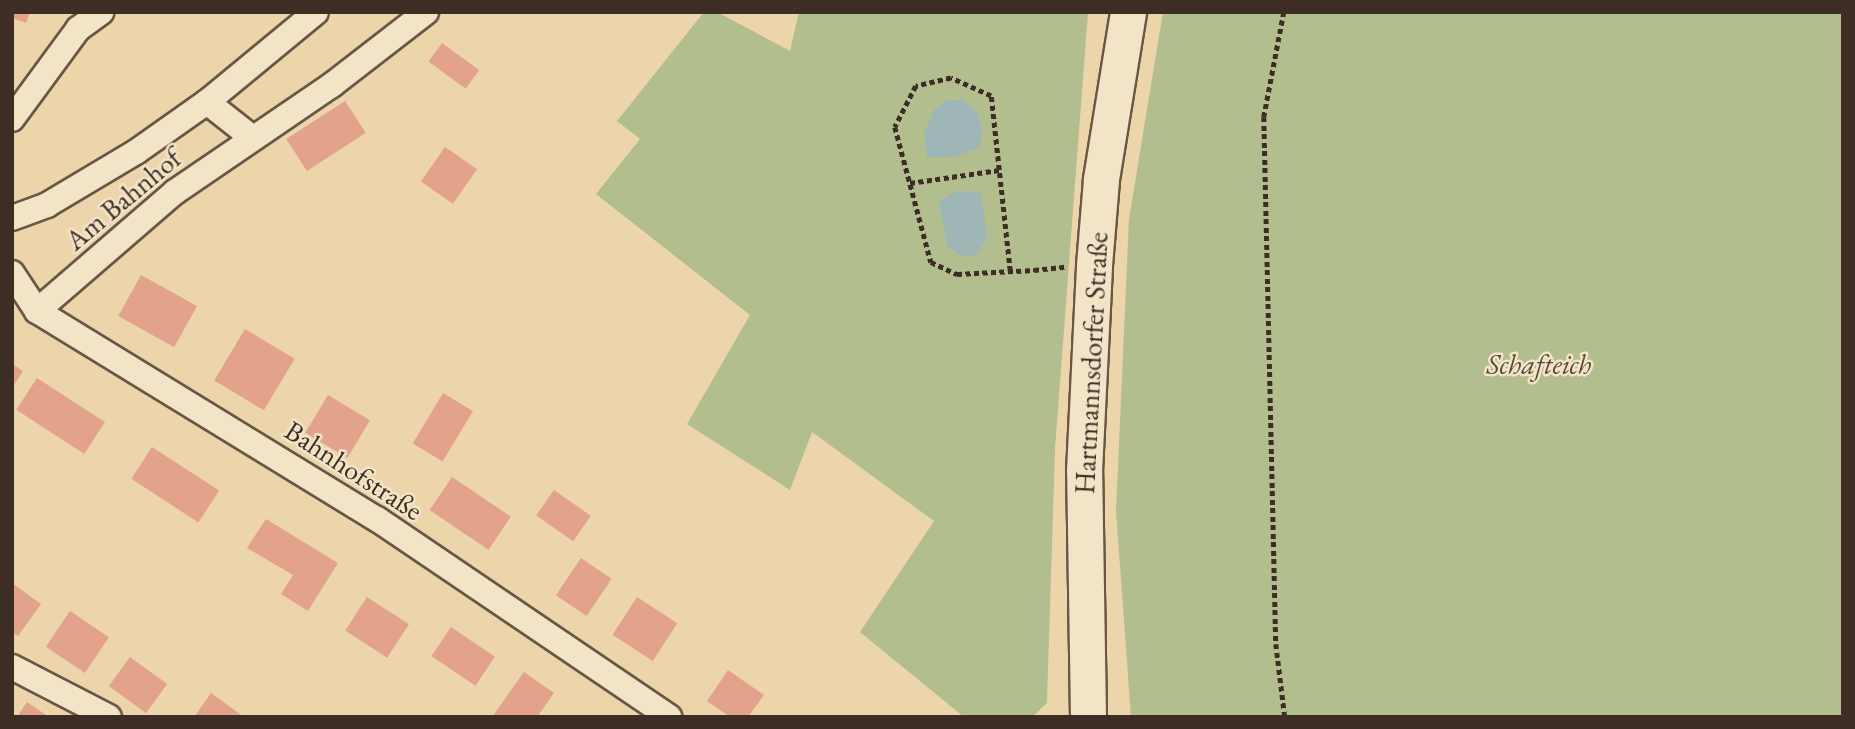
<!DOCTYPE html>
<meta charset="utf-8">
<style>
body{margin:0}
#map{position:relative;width:1855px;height:729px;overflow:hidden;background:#ecd5ab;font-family:"EB Garamond",serif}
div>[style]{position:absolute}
.green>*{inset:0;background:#b2be8d}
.water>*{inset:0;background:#9eb6b5}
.building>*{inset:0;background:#e3a28c;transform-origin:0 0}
.path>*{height:4.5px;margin-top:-2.25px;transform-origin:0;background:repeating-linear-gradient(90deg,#3d2d25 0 5px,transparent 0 8.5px)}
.roads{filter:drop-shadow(2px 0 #695746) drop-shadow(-2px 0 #695746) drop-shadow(0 2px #695746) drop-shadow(0 -2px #695746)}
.street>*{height:24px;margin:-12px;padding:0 12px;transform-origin:12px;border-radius:12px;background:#f3e4c8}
.secondary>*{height:35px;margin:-17.5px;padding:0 17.5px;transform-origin:17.5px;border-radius:17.5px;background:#f3e4c8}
span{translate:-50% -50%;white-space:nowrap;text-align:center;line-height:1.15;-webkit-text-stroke:5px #f3e4c8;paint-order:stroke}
.street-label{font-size:28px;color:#3d2d25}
.park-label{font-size:28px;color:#544a3a;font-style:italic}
.frame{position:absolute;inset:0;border:14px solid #3d2d25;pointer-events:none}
</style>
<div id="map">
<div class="green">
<div style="clip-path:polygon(704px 12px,717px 12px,790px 51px,799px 12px,1088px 12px,1055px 449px,1047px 703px,1032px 717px,964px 717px,860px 632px,934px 521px,812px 432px,790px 490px,687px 424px,750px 315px,596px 194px,640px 139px,617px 121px)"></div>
<div style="clip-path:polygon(1163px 12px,1843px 12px,1843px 717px,1131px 717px,1116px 511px,1129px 219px)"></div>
</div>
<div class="water">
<div style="clip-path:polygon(947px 100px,964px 100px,978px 114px,983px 133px,979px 147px,955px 157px,927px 157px,924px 133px,934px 110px)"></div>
<div style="clip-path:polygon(957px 191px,981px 193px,987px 237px,976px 256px,959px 255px,947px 246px,939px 201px)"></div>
</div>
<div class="building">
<div style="clip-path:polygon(12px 12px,30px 12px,26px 23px,12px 18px)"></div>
<div style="left:442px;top:43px;width:46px;height:23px;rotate:36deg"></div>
<div style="left:345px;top:101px;width:38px;height:70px;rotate:57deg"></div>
<div style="left:445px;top:147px;width:39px;height:42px;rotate:35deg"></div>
<div style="left:141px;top:275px;width:64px;height:47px;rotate:29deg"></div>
<div style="left:245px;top:329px;width:58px;height:60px;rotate:31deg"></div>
<div style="clip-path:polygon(12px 364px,23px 371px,12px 388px)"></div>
<div style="left:37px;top:378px;width:81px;height:38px;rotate:33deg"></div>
<div style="left:443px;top:393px;width:35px;height:59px;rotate:31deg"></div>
<div style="left:328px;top:395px;width:49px;height:44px;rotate:31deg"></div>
<div style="left:152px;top:447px;width:80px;height:38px;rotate:33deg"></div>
<div style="left:452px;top:477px;width:71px;height:40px;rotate:34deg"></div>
<div style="left:554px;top:490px;width:45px;height:31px;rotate:35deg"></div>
<div style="clip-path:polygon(266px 519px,338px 563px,308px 611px,281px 594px,293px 575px,247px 548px)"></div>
<div style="left:581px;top:558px;width:37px;height:45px;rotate:34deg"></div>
<div style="clip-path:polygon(12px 583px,41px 604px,18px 636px,12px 632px)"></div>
<div style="left:367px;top:597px;width:50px;height:40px;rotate:33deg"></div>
<div style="left:637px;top:597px;width:48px;height:45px;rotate:33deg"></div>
<div style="left:70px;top:611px;width:47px;height:43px;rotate:34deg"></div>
<div style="left:451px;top:627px;width:53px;height:35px;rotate:34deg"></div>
<div style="left:130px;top:657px;width:46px;height:36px;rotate:36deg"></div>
<div style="clip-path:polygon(728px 670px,764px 695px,748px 717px,730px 717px,707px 701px)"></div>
<div style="clip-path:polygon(524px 672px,554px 693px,537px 717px,492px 717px)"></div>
<div style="clip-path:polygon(211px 693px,244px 717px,194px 717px)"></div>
<div style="clip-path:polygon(27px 702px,49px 717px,17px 717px)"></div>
</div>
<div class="path">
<div style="left:1284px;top:12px;width:107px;rotate:100.8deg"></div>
<div style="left:1264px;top:117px;width:527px;rotate:88.7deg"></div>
<div style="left:1276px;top:644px;width:74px;rotate:83deg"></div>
<div style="left:910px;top:183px;width:90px;rotate:-8.3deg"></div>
<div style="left:1010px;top:271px;width:176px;rotate:-96.2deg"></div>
<div style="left:991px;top:96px;width:44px;rotate:-155.8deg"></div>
<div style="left:951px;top:78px;width:36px;rotate:167deg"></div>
<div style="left:916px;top:86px;width:46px;rotate:117.1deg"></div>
<div style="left:895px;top:127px;width:140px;rotate:75.1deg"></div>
<div style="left:931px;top:262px;width:29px;rotate:25deg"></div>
<div style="left:957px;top:274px;width:77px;rotate:-3deg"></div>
<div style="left:1034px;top:270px;width:31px;rotate:-6deg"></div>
</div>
<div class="roads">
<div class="street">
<div style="left:207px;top:102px;width:55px;rotate:38.3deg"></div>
<div style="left:12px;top:119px;width:112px;rotate:-53.7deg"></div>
<div style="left:78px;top:29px;width:29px;rotate:-36deg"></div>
<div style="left:12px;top:218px;width:37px;rotate:-20deg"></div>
<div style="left:47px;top:205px;width:104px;rotate:-30.8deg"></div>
<div style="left:136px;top:152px;width:87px;rotate:-35.2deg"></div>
<div style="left:207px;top:102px;width:141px;rotate:-39.5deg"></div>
<div style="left:12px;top:273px;width:45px;rotate:56.7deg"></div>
<div style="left:37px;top:311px;width:399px;rotate:31.5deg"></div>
<div style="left:377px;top:519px;width:353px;rotate:34.1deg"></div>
<div style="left:37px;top:311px;width:182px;rotate:-40.8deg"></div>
<div style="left:175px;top:192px;width:190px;rotate:-34.3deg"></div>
<div style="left:332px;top:85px;width:119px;rotate:-37.8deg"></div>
<div style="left:12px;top:667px;width:109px;rotate:27.3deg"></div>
</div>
<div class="secondary">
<div style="left:1088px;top:717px;width:246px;rotate:-90.9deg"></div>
<div style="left:1084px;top:471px;width:206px;rotate:-87.2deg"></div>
<div style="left:1094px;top:265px;width:86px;rotate:-85.3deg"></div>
<div style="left:1101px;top:179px;width:169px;rotate:-80.8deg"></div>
</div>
</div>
<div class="street-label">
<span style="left:123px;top:199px;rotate:-40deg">Am Bahnhof</span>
<span style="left:1091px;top:363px;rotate:-87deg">Hartmannsdorfer Straße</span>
<span style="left:354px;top:470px;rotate:33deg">Bahnhofstraße</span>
</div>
<div class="park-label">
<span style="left:1539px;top:364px">Schafteich</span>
</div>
<div class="frame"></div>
</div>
